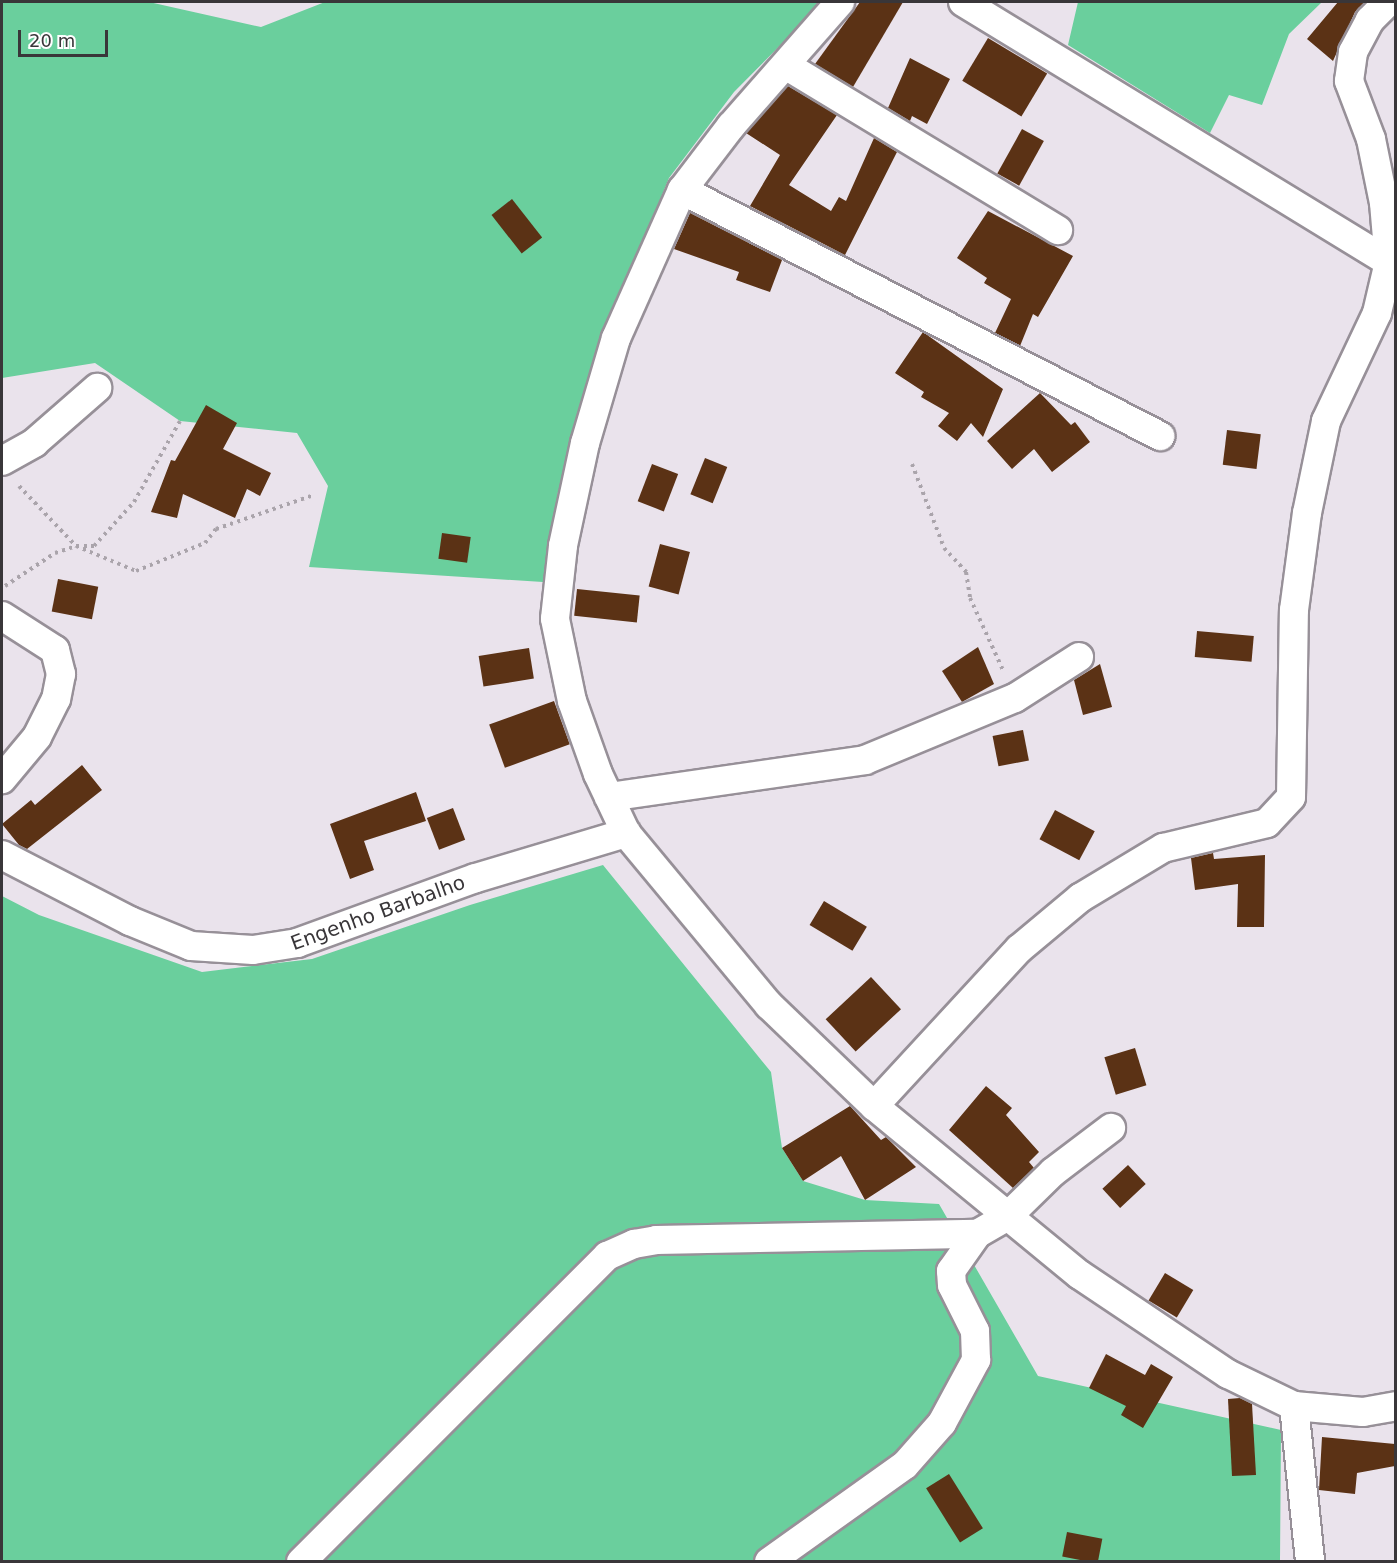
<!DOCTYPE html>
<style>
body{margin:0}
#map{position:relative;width:1397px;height:1563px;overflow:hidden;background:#eae3ec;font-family:"DejaVu Sans",sans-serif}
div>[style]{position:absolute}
.forest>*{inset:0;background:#6acf9d}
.building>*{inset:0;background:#5b3215;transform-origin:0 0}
.path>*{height:4px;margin-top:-2px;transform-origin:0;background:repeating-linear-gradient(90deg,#aaa4ab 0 3px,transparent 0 7.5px)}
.roads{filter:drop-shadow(2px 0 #979098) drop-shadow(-2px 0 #979098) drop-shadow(0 2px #979098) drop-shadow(0 -2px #979098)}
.minor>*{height:28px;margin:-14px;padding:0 14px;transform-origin:14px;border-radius:14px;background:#fff}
span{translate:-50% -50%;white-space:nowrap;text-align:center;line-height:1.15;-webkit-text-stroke:6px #fff;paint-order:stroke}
.street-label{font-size:20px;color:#393639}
.frame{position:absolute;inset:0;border:3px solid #393639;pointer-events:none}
.scale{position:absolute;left:18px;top:30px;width:90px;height:27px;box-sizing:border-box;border:3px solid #393639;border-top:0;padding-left:8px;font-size:18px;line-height:21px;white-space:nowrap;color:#393639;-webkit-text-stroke:4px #fff;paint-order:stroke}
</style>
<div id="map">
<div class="forest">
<div style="clip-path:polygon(2px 2px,149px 2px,261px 27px,325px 2px,823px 2px,734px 92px,669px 178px,601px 344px,558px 492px,543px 582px,309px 567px,328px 486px,297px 433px,180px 421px,95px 363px,2px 378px)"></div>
<div style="clip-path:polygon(1078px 2px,1322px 2px,1289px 34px,1262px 105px,1229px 95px,1210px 133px,1068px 45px)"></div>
<div style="clip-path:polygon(603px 865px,771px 1072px,782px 1148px,803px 1181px,865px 1200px,939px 1204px,1038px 1376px,1281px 1430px,1280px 1561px,2px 1561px,2px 896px,39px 915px,202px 972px,312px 959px,470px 905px)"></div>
</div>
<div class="building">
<div style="clip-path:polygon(860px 2px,903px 2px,853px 87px,815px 64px)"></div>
<div style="clip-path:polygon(1338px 2px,1365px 2px,1355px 12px,1333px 61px,1307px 39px)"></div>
<div style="left:988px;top:38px;width:69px;height:50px;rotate:31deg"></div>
<div style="clip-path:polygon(910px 58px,950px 79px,927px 124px,912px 116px,910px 121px,888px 108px)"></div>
<div style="clip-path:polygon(788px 86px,837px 115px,789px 185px,831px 211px,839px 197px,846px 201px,874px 138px,897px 152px,845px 255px,750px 206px,780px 155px,746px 133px)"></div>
<div style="left:1022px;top:129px;width:25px;height:51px;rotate:29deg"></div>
<div style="left:512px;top:199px;width:49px;height:26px;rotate:52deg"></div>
<div style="clip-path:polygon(988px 211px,1073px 256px,1038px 317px,1033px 314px,1020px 346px,995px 333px,1011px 299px,984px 283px,987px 278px,957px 258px)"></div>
<div style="clip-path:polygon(690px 213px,782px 260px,770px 292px,736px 280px,739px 272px,674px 249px)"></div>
<div style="clip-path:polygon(923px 332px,1003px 389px,983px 437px,971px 423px,957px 441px,938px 426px,949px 413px,921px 397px,924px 392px,895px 373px)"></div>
<div style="clip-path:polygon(1040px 393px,1071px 425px,1075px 422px,1090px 442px,1052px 472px,1034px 449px,1012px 469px,987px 441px)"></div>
<div style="clip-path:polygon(206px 405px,237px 423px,223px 449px,271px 473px,260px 496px,247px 489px,235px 518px,183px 494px,177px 518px,151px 512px,171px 460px,175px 461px)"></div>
<div style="left:1227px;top:430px;width:34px;height:35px;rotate:7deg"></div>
<div style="left:705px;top:458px;width:24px;height:39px;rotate:22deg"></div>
<div style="left:652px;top:464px;width:28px;height:40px;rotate:21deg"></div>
<div style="left:442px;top:533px;width:29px;height:26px;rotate:8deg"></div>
<div style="left:660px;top:544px;width:31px;height:44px;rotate:15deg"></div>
<div style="left:58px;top:579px;width:41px;height:33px;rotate:11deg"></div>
<div style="left:577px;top:589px;width:63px;height:27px;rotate:6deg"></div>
<div style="left:1197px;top:631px;width:57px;height:26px;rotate:5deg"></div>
<div style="clip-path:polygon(978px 647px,994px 684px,962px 702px,942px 671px)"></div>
<div style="left:529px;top:648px;width:31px;height:51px;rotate:81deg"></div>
<div style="clip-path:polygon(1100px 664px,1112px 707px,1083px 715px,1074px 680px)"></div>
<div style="left:554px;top:701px;width:46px;height:69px;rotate:70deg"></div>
<div style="left:1023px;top:730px;width:31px;height:31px;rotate:79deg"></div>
<div style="clip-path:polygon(82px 765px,102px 790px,27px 849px,19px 845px,2px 824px,31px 800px,35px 805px)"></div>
<div style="clip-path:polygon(416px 792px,426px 821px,364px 841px,374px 870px,350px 879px,330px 824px)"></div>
<div style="left:453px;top:808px;width:34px;height:28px;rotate:69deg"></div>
<div style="left:1055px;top:810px;width:45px;height:33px;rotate:28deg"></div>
<div style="clip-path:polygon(1213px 853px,1214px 859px,1265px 855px,1264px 927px,1237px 927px,1238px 884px,1195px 890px,1191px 858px)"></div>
<div style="left:824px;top:901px;width:50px;height:28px;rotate:31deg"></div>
<div style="left:871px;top:977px;width:44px;height:62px;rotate:47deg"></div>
<div style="left:1135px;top:1048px;width:39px;height:32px;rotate:73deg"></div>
<div style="clip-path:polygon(986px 1086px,1012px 1108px,1006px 1115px,1039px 1152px,1029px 1162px,1034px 1168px,1013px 1188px,949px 1130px)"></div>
<div style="clip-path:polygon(850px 1106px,881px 1140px,886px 1137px,916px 1167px,865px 1200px,841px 1156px,803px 1181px,782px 1148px)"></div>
<div style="left:1128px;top:1165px;width:26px;height:35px;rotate:47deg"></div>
<div style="left:1165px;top:1273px;width:33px;height:32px;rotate:31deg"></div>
<div style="clip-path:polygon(1106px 1354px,1145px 1375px,1151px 1364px,1173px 1377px,1143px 1428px,1121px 1415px,1126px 1406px,1089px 1388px)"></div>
<div style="clip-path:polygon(1240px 1398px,1252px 1404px,1256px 1475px,1232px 1476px,1228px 1399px)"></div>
<div style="clip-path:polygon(1322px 1437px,1395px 1444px,1395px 1466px,1357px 1473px,1355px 1494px,1319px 1490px)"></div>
<div style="left:949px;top:1474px;width:64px;height:27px;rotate:58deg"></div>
<div style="left:1067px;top:1532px;width:36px;height:25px;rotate:11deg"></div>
</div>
<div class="path">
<div style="left:912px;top:464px;width:90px;rotate:69.1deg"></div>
<div style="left:944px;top:548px;width:33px;rotate:47deg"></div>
<div style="left:966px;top:572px;width:26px;rotate:81deg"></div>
<div style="left:970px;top:598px;width:79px;rotate:65.4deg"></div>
<div style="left:19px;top:486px;width:83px;rotate:46.5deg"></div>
<div style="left:76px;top:546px;width:65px;rotate:22.6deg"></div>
<div style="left:136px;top:571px;width:74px;rotate:-22.1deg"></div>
<div style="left:205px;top:543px;width:18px;rotate:-52deg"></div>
<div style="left:216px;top:529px;width:101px;rotate:-19.2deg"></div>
<div style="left:5px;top:586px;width:60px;rotate:-33.4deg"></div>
<div style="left:55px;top:553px;width:22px;rotate:-18deg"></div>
<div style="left:76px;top:546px;width:18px"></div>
<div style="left:94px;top:546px;width:59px;rotate:-47.7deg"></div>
<div style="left:134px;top:502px;width:93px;rotate:-60.4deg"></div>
</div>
<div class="roads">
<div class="minor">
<div style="left:840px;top:2px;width:165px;rotate:131.3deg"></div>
<div style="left:731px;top:126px;width:81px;rotate:127.4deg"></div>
<div style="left:682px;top:190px;width:162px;rotate:114deg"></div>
<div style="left:616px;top:338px;width:109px;rotate:106.4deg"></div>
<div style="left:585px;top:443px;width:105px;rotate:102.1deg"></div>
<div style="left:563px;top:546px;width:73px;rotate:96.3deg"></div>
<div style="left:555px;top:619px;width:84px;rotate:78.3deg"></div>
<div style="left:572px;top:701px;width:77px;rotate:70.4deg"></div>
<div style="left:598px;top:774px;width:65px;rotate:64.6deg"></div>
<div style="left:626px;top:833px;width:224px;rotate:50.3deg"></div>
<div style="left:769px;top:1005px;width:146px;rotate:43.9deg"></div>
<div style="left:874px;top:1106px;width:266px;rotate:39.4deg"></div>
<div style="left:1080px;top:1275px;width:178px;rotate:33.8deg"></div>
<div style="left:1228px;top:1374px;width:73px;rotate:25.9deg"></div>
<div style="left:1294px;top:1406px;width:69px;rotate:5deg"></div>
<div style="left:1363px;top:1412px;width:34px;rotate:-10deg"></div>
<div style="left:963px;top:2px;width:499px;rotate:31.4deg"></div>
<div style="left:787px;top:66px;width:317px;rotate:31.2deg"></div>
<div style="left:682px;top:190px;width:538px;rotate:27.23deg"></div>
<div style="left:2px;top:461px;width:37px;rotate:-29deg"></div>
<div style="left:34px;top:443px;width:84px;rotate:-41.1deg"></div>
<div style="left:2px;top:616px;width:63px;rotate:32.7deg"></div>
<div style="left:55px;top:650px;width:25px;rotate:76deg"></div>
<div style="left:61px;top:674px;width:25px;rotate:101deg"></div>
<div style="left:56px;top:699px;width:42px;rotate:116.6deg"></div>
<div style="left:37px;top:737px;width:55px;rotate:129.8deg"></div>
<div style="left:609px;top:797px;width:259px;rotate:-8.2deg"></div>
<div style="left:865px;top:760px;width:162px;rotate:-22.5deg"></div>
<div style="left:1015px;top:698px;width:76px;rotate:-32.6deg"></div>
<div style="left:2px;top:855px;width:144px;rotate:27.3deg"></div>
<div style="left:130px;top:921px;width:66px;rotate:22.3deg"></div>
<div style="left:191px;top:946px;width:62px;rotate:3.7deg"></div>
<div style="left:253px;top:950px;width:45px;rotate:-9deg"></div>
<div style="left:297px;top:943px;width:190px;rotate:-20deg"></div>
<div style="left:476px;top:878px;width:157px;rotate:-16.7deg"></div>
<div style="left:874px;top:1106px;width:214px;rotate:-47.3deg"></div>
<div style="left:1019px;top:949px;width:80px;rotate:-39.9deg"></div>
<div style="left:1080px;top:898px;width:97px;rotate:-31.1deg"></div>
<div style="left:1163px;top:848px;width:107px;rotate:-13.5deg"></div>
<div style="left:1267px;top:823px;width:35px;rotate:-47deg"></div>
<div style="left:1291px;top:797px;width:187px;rotate:-89.1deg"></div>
<div style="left:1294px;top:610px;width:98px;rotate:-82.4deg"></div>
<div style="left:1307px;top:513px;width:94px;rotate:-78.3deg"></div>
<div style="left:1326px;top:421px;width:119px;rotate:-64.7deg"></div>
<div style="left:1377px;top:313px;width:52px;rotate:-76.8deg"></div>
<div style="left:1389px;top:262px;width:59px;rotate:-94.8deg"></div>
<div style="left:1384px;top:203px;width:65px;rotate:-101.5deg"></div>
<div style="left:1371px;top:139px;width:62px;rotate:-110.8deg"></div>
<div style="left:1349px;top:81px;width:29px;rotate:-82deg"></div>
<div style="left:1353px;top:52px;width:36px;rotate:-62deg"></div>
<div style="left:1370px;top:20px;width:25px;rotate:-45deg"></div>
<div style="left:1294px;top:1406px;width:157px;rotate:84.1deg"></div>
<div style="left:301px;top:1562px;width:433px;rotate:-45deg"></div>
<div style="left:607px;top:1256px;width:30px;rotate:-24deg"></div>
<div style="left:634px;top:1244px;width:22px;rotate:-10deg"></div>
<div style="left:656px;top:1240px;width:321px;rotate:-1.1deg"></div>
<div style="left:977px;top:1234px;width:34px;rotate:-30deg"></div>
<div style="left:1007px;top:1217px;width:64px;rotate:-44.4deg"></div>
<div style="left:1053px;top:1172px;width:73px;rotate:-37.2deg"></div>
<div style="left:769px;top:1562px;width:167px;rotate:-35.5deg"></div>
<div style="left:905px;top:1465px;width:56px;rotate:-48.6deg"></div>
<div style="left:942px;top:1423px;width:72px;rotate:-61.6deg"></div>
<div style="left:976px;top:1360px;width:29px;rotate:-92deg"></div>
<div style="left:975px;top:1331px;width:51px;rotate:-116.6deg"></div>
<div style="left:952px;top:1285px;width:14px;rotate:-94deg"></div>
<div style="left:951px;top:1271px;width:45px;rotate:-54.9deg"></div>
</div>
</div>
<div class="street-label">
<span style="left:378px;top:913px;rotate:-20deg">Engenho Barbalho</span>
</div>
<div class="frame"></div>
<div class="scale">20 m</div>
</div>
